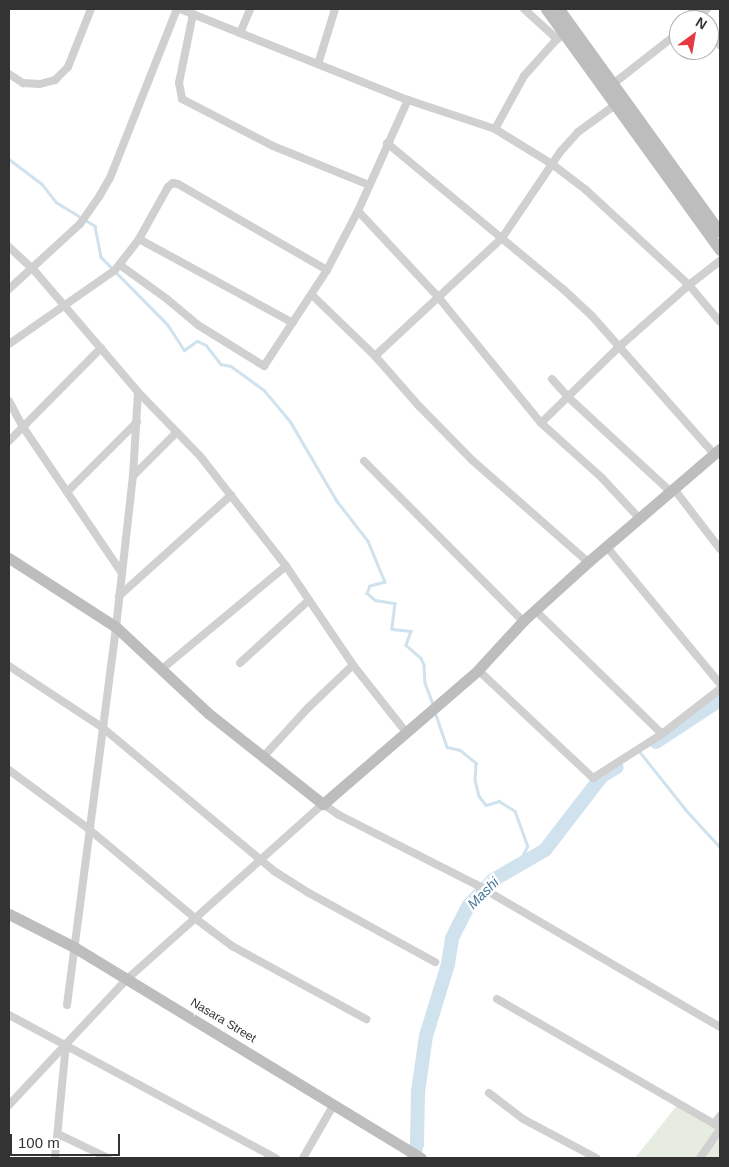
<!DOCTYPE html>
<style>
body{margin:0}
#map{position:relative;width:729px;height:1167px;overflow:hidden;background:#fff;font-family:Helvetica,sans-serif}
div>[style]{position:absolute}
.green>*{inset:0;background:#e6ecdf}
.stream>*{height:2.5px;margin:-1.25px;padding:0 1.25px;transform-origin:1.25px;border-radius:1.25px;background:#cfe2ee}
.river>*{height:14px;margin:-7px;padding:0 7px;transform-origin:7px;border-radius:7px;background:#cfe2ee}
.street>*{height:8px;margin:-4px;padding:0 4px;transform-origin:4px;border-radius:4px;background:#d0d0d0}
.secondary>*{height:11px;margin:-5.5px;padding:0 5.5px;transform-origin:5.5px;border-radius:5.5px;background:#bdbdbd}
span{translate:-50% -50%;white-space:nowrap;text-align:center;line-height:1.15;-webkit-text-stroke:5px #fff;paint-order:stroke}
.street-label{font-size:12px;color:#333}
.water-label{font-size:14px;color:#3f7597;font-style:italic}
.frame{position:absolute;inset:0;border:10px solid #333;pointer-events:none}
.north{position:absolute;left:669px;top:10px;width:50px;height:50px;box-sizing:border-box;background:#fff;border:1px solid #adadad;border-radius:50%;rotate:32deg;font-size:14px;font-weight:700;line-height:20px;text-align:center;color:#333}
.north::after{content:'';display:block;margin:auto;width:18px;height:22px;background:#e63946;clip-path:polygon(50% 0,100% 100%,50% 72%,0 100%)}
.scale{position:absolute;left:10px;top:1134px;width:110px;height:22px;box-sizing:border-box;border:2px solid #333;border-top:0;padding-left:6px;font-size:15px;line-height:18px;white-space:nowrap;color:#333;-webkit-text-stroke:4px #fff;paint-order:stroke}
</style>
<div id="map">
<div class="green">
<div style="clip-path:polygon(679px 1103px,720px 1127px,720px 1158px,635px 1158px)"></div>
</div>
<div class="stream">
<div style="left:9px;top:159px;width:41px;rotate:37.1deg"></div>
<div style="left:42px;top:184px;width:23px;rotate:52deg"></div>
<div style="left:56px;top:202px;width:46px;rotate:31.6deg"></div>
<div style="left:95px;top:226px;width:32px;rotate:79deg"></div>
<div style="left:101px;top:257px;width:95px;rotate:45.4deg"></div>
<div style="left:168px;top:325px;width:30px;rotate:57deg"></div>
<div style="left:184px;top:350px;width:16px;rotate:-35deg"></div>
<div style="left:197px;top:341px;width:10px;rotate:24deg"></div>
<div style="left:206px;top:345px;width:24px;rotate:52deg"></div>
<div style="left:221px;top:364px;width:10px;rotate:11deg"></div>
<div style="left:231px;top:366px;width:41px;rotate:36deg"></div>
<div style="left:264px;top:390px;width:40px;rotate:50deg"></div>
<div style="left:290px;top:421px;width:93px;rotate:59.6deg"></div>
<div style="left:337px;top:501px;width:51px;rotate:52.2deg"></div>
<div style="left:368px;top:541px;width:44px;rotate:67.5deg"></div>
<div style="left:385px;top:582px;width:16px;rotate:165deg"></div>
<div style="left:370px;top:586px;width:8px;rotate:113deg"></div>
<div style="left:367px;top:593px;width:11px;rotate:41deg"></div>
<div style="left:375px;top:600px;width:20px;rotate:9deg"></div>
<div style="left:395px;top:603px;width:26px;rotate:97deg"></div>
<div style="left:392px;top:629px;width:19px;rotate:6deg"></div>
<div style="left:411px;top:631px;width:15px;rotate:110deg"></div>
<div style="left:406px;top:645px;width:20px;rotate:41deg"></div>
<div style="left:421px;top:658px;width:8px;rotate:67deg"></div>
<div style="left:424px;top:665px;width:18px;rotate:87deg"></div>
<div style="left:425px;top:683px;width:22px;rotate:69deg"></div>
<div style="left:435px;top:712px;width:37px;rotate:71deg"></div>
<div style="left:447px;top:747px;width:13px;rotate:13deg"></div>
<div style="left:460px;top:750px;width:21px;rotate:39deg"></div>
<div style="left:476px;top:763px;width:17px;rotate:93deg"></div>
<div style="left:475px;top:780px;width:16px;rotate:76deg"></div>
<div style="left:479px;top:796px;width:11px;rotate:52deg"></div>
<div style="left:486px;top:805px;width:14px;rotate:-17deg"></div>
<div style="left:499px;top:801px;width:19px;rotate:32deg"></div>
<div style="left:515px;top:811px;width:37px;rotate:70deg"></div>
<div style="left:528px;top:846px;width:20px;rotate:117deg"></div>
<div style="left:640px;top:752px;width:75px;rotate:51.5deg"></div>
<div style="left:687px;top:811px;width:49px;rotate:47.5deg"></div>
</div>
<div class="river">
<div style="left:656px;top:742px;width:77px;rotate:-33.3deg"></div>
<div style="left:413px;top:1158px;width:15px;rotate:-74deg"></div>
<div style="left:417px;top:1144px;width:52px;rotate:-88.9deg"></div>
<div style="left:418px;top:1092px;width:57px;rotate:-81.9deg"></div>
<div style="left:426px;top:1036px;width:75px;rotate:-73deg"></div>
<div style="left:448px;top:964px;width:26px;rotate:-81deg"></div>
<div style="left:452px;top:938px;width:37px;rotate:-63deg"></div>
<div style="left:469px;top:905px;width:35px;rotate:-46deg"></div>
<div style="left:493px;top:880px;width:60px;rotate:-30deg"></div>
<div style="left:545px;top:850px;width:93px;rotate:-52.4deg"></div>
<div style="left:602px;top:776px;width:17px;rotate:-31deg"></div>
</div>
<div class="street">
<div style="left:180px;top:9px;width:245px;rotate:21.8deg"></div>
<div style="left:408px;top:100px;width:92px;rotate:18.4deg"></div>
<div style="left:495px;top:129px;width:67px;rotate:31.6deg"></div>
<div style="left:552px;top:164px;width:43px;rotate:37.4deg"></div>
<div style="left:586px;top:190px;width:140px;rotate:42.7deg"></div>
<div style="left:689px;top:285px;width:48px;rotate:50deg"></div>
<div style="left:524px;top:9px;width:45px;rotate:42.3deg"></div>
<div style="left:692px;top:9px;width:14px;rotate:51deg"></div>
<div style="left:193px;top:14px;width:70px;rotate:101.5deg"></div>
<div style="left:179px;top:83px;width:16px;rotate:79deg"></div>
<div style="left:182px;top:99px;width:102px;rotate:27.3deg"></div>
<div style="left:273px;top:146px;width:104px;rotate:22.1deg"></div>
<div style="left:694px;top:20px;width:17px;rotate:-40deg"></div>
<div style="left:709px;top:30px;width:19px;rotate:54deg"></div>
<div style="left:240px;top:33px;width:26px;rotate:-67deg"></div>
<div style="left:318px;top:64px;width:58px;rotate:-72.8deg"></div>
<div style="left:9px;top:74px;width:17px;rotate:33deg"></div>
<div style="left:23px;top:83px;width:17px;rotate:3deg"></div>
<div style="left:40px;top:84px;width:16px;rotate:-15deg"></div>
<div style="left:55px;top:80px;width:18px;rotate:-45deg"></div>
<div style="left:68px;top:67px;width:62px;rotate:-68.4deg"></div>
<div style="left:613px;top:84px;width:84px;rotate:-38.2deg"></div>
<div style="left:495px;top:129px;width:60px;rotate:-61.3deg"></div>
<div style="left:524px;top:76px;width:50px;rotate:-48.3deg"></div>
<div style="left:557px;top:39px;width:12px;rotate:-35deg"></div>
<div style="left:387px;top:143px;width:229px;rotate:39.7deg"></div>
<div style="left:563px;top:289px;width:40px;rotate:43deg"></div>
<div style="left:592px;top:316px;width:184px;rotate:48.5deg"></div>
<div style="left:358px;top:211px;width:119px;rotate:47deg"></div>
<div style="left:439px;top:298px;width:161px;rotate:50.8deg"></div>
<div style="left:541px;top:423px;width:82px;rotate:42deg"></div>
<div style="left:602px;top:478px;width:54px;rotate:47.2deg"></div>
<div style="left:139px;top:239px;width:175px;rotate:28.6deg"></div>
<div style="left:9px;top:247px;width:33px;rotate:43deg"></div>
<div style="left:33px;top:269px;width:162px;rotate:49.5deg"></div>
<div style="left:138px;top:392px;width:89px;rotate:45.9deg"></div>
<div style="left:200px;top:456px;width:140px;rotate:52deg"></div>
<div style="left:286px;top:566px;width:120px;rotate:55.9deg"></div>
<div style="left:353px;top:665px;width:85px;rotate:51.7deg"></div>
<div style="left:120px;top:265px;width:58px;rotate:35.9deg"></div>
<div style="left:167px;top:299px;width:40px;rotate:40deg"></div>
<div style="left:198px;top:325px;width:78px;rotate:31.8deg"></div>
<div style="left:264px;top:366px;width:115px;rotate:-56.7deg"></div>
<div style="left:327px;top:270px;width:67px;rotate:-62.3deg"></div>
<div style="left:358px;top:211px;width:122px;rotate:-65.8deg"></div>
<div style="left:9px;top:289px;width:96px;rotate:-42.5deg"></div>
<div style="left:80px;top:224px;width:35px;rotate:-55deg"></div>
<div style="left:100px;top:195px;width:20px;rotate:-60deg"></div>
<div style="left:110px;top:178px;width:182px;rotate:-68.4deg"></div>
<div style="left:312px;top:295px;width:88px;rotate:44.1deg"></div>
<div style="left:375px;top:356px;width:67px;rotate:48.7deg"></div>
<div style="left:419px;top:406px;width:76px;rotate:45.5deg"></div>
<div style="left:472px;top:460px;width:154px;rotate:41.3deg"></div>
<div style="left:9px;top:344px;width:129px;rotate:-34.9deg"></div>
<div style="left:115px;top:270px;width:39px;rotate:-52deg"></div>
<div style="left:139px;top:239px;width:60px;rotate:-60.9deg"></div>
<div style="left:168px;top:187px;width:6px;rotate:-39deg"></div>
<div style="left:173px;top:183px;width:5px;rotate:11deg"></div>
<div style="left:178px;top:184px;width:172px;rotate:30deg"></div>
<div style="left:375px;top:356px;width:173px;rotate:-42.9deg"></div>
<div style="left:502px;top:238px;width:105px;rotate:-55.9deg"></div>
<div style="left:561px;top:151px;width:25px;rotate:-48deg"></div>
<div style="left:578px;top:132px;width:46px;rotate:-36.1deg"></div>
<div style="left:552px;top:379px;width:24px;rotate:48deg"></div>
<div style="left:568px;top:397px;width:140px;rotate:42.7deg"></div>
<div style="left:9px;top:401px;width:30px;rotate:62deg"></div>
<div style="left:23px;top:427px;width:176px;rotate:55.9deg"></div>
<div style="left:541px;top:423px;width:110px;rotate:-44.3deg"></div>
<div style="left:620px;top:346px;width:92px;rotate:-41.5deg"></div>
<div style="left:689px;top:285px;width:39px;rotate:-38deg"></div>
<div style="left:9px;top:441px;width:131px;rotate:-45.3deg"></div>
<div style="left:364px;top:461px;width:226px;rotate:45.2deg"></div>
<div style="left:133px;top:476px;width:62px;rotate:-45deg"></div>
<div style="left:674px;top:489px;width:76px;rotate:52.5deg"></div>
<div style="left:67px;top:492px;width:99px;rotate:-45deg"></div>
<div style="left:606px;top:546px;width:179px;rotate:50.4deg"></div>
<div style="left:119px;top:596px;width:151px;rotate:-42deg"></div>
<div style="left:535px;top:610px;width:177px;rotate:44.3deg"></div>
<div style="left:240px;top:663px;width:92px;rotate:-42.4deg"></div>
<div style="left:9px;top:666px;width:113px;rotate:33.4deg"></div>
<div style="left:103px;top:728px;width:223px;rotate:39.9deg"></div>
<div style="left:274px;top:871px;width:41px;rotate:32.2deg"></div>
<div style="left:309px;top:893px;width:144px;rotate:28.7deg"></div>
<div style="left:162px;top:669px;width:161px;rotate:-39.7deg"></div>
<div style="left:478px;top:670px;width:158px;rotate:43.2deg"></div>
<div style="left:593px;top:778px;width:82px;rotate:-32.5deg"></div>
<div style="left:662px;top:734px;width:73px;rotate:-37.8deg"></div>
<div style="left:264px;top:756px;width:65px;rotate:-47.5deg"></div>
<div style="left:308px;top:708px;width:62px;rotate:-43.7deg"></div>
<div style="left:9px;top:770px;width:101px;rotate:36.5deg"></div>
<div style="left:90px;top:830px;width:138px;rotate:40deg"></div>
<div style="left:196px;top:919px;width:45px;rotate:36.9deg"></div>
<div style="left:232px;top:946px;width:153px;rotate:28.6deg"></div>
<div style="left:497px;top:999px;width:257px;rotate:29.9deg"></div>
<div style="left:67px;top:1005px;width:381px;rotate:-82.6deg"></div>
<div style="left:116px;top:627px;width:152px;rotate:-83.6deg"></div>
<div style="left:133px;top:476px;width:84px;rotate:-86.6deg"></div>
<div style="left:9px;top:1015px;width:303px;rotate:28.2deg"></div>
<div style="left:489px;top:1093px;width:43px;rotate:37.4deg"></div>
<div style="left:523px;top:1119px;width:83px;rotate:28.1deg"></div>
<div style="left:9px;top:1105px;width:171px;rotate:-46.9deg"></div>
<div style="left:126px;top:980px;width:264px;rotate:-41.8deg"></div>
<div style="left:323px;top:804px;width:19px;rotate:35deg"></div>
<div style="left:339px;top:815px;width:155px;rotate:26.9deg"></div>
<div style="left:477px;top:885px;width:281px;rotate:30.3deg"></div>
<div style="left:714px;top:1124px;width:10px;rotate:-53deg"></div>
<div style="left:58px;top:1134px;width:55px;rotate:25.6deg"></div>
<div style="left:55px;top:1158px;width:115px;rotate:-84.5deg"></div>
<div style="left:303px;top:1158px;width:62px;rotate:-60.1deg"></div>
<div style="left:700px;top:1158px;width:35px;rotate:-55deg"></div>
</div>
<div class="secondary">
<div style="left:546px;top:9px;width:297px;rotate:54.2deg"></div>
<div style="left:559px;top:9px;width:275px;rotate:54.2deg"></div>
<div style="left:9px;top:558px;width:127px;rotate:32.8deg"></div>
<div style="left:116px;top:627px;width:126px;rotate:43.1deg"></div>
<div style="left:208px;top:713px;width:147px;rotate:38.4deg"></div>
<div style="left:323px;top:804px;width:205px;rotate:-40.8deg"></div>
<div style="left:478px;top:670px;width:67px;rotate:-47.4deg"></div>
<div style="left:523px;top:621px;width:88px;rotate:-42.2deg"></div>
<div style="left:588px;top:562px;width:174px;rotate:-40.6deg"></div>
<div style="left:9px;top:914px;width:73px;rotate:26.9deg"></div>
<div style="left:74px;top:947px;width:406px;rotate:31.3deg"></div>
</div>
<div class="street-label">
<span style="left:223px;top:1021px;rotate:31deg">Nasara Street</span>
</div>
<div class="water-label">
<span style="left:483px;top:893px;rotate:-45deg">Mashi</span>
</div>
<div class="frame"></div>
<div class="north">N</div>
<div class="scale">100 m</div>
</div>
